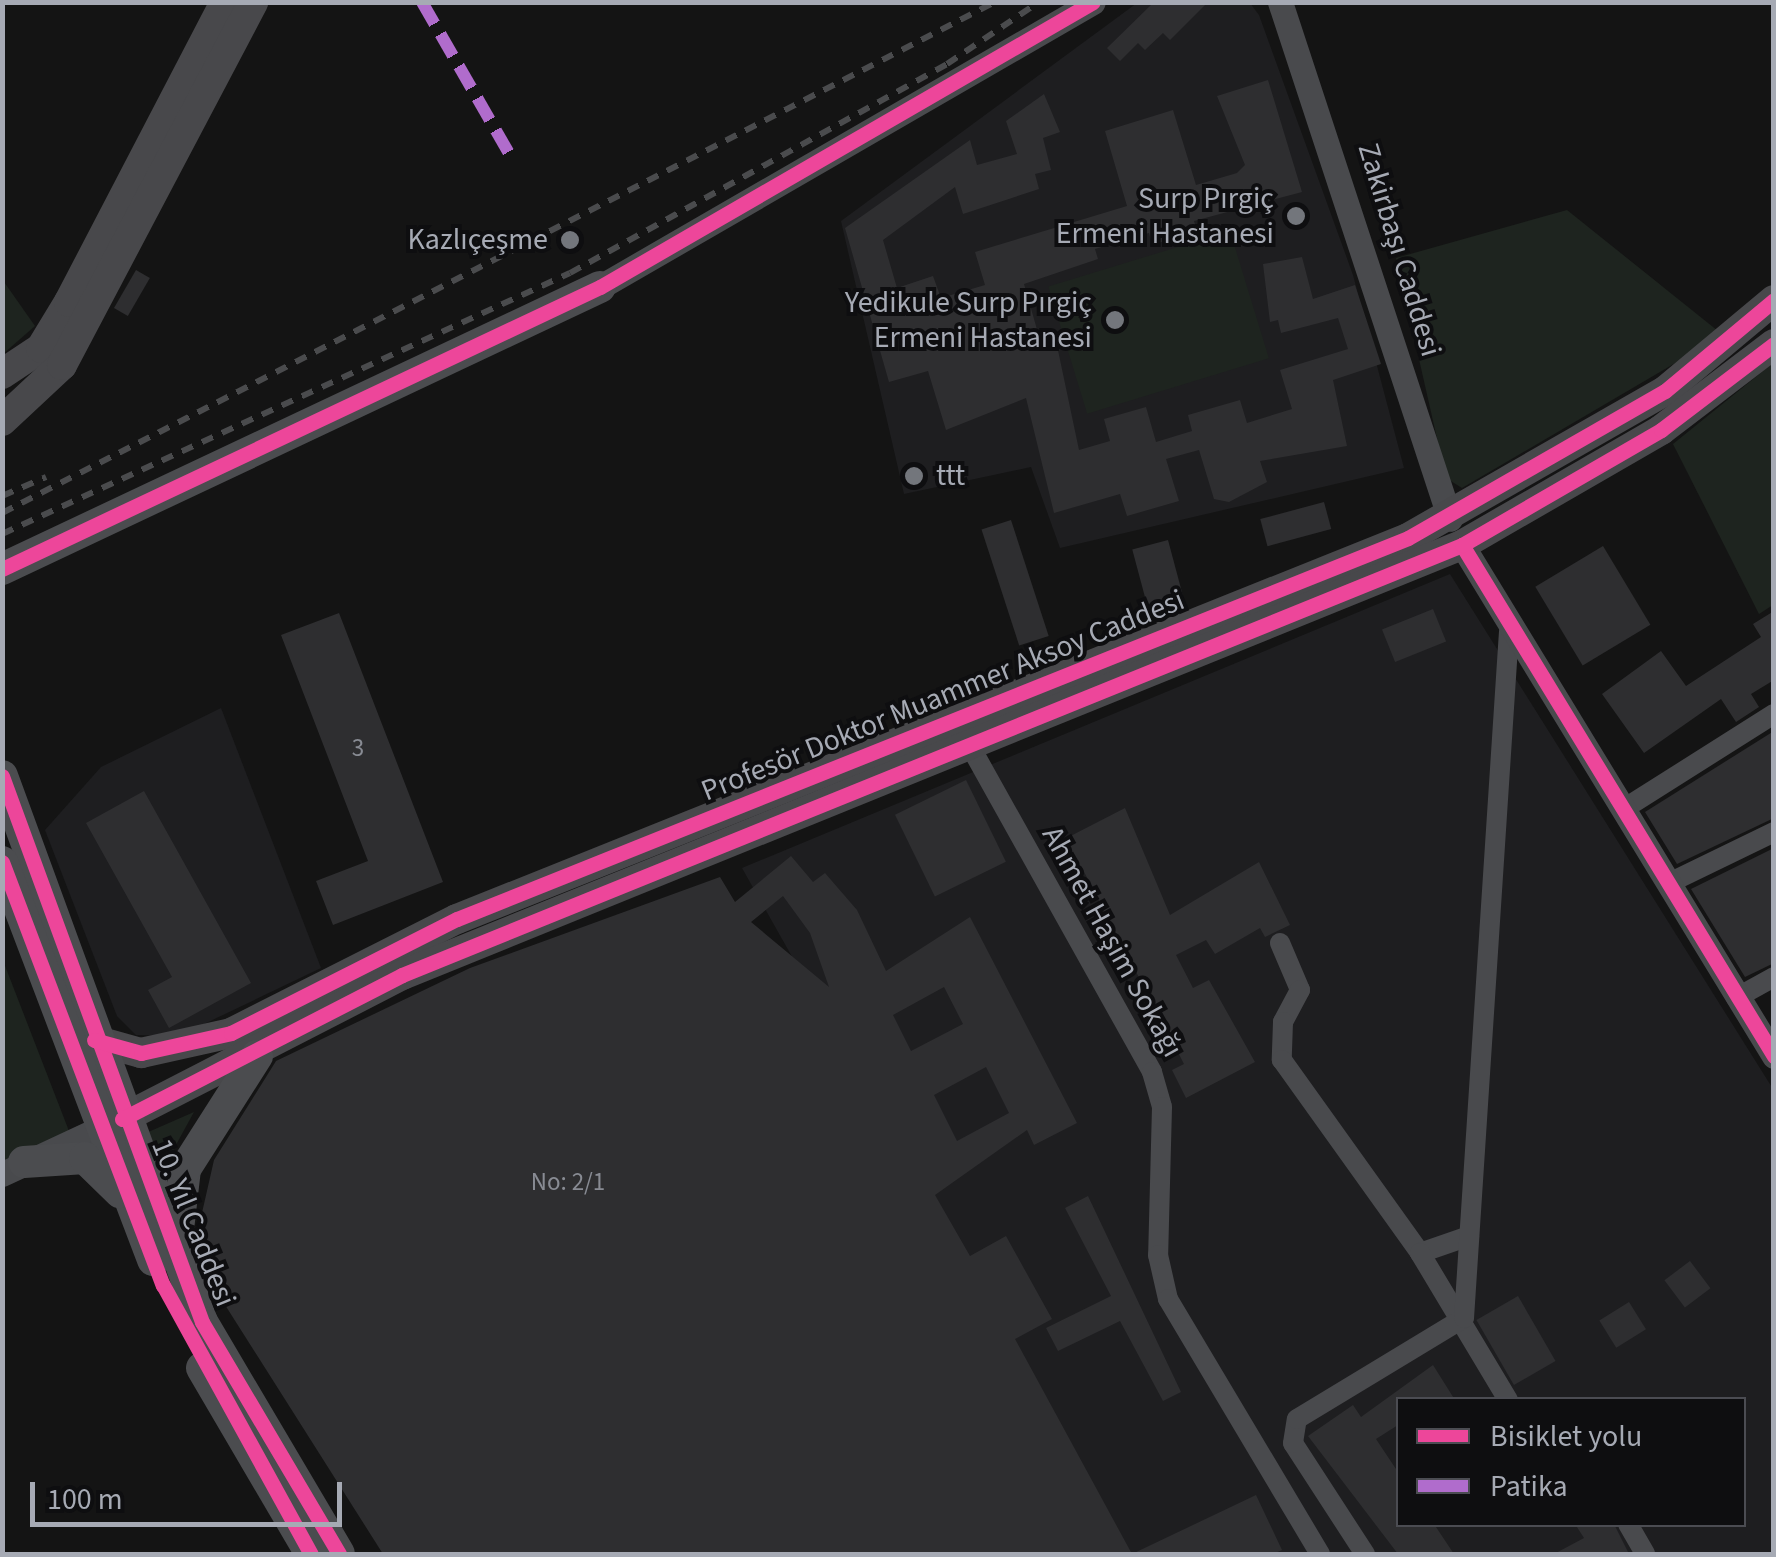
<!DOCTYPE html>
<meta charset="utf-8">
<style>
body{margin:0}
#map{position:relative;width:1776px;height:1557px;overflow:hidden;background:#141414;font-family:"Source Sans 3",sans-serif}
div>[style]{position:absolute}
.built>*{inset:0;background:#1e1e20}
.green>*{inset:0;background:#1e241f;transform-origin:0 0}
.building>*{inset:0;background:#2e2e30;transform-origin:0 0}
.minor>*{height:20px;margin:-10px;padding:0 10px;transform-origin:10px;border-radius:10px;background:#494a4d}
.tertiary>*{height:25px;margin:-12.5px;padding:0 12.5px;transform-origin:12.5px;border-radius:12.5px;background:#494a4d}
.secondary>*{height:30px;margin:-15px;padding:0 15px;transform-origin:15px;border-radius:15px;background:#48484b}
.primary>*{height:32px;margin:-16px;padding:0 16px;transform-origin:16px;border-radius:16px;background:#4b4c4f}
.rail>*{height:6px;margin-top:-3px;transform-origin:0;background:repeating-linear-gradient(90deg,#4a4b4d 0 12px,transparent 0 22px)}
.quiet>*{height:12px;margin-top:-6px;transform-origin:0;background:repeating-linear-gradient(90deg,#b06ccc 0 25px,transparent 0 37px)}
.cycleway>*{height:15px;margin:-7.5px;padding:0 7.5px;transform-origin:7.5px;border-radius:7.5px;background:#ed469a}
.dots>*{width:28px;height:28px;translate:-50% -50%;box-sizing:border-box;border:5px solid #0e0e10;border-radius:50%}
span{translate:-50% -50%;white-space:nowrap;text-align:center;line-height:1.15;-webkit-text-stroke:8px #0e0e10;paint-order:stroke}
.number-label{font-size:25px;color:#888b93}
.number-label span{-webkit-text-stroke-width:0}
.poi-label{font-size:30px;color:#a6aab4}
.right{translate:-100% -50%;text-align:right}
.left{translate:0 -50%;text-align:left}
.street-label{font-size:30px;color:#a6aab4}
.frame{position:absolute;inset:0;border:5px solid #a6aab4;pointer-events:none}
.legend{position:absolute;left:1396px;top:1397px;width:350px;height:130px;box-sizing:border-box;background:#0e0e10;border:2px solid #4b4c52;margin:0;padding:12px 18px;list-style:none;font-size:30px;color:#a6aab4}
.legend li{display:flex;align-items:center;gap:20px;height:50px}
.legend b{width:50px;border:2px solid #4b4c52}
.scale{position:absolute;left:30px;top:1482px;width:312px;height:45px;box-sizing:border-box;border:5px solid #a6aab4;border-top:0;padding-left:12px;font-size:30px;line-height:35px;white-space:nowrap;color:#a6aab4;-webkit-text-stroke:8px #0e0e10;paint-order:stroke}
</style>
<div id="map">
<div class="built">
<div style="clip-path:polygon(1137px 3px,1250px 3px,1259px 15px,1353px 275px,1404px 468px,1060px 548px,1031px 467px,904px 494px,841px 221px)"></div>
<div style="clip-path:polygon(evenodd,1450px 574px,1773px 1089px,1773px 1554px,1129px 1554px,742px 868px,1450px 574px,1398px 1400px,1744px 1400px,1744px 1524px,1398px 1524px,1398px 1400px)"></div>
<div style="clip-path:polygon(221px 708px,321px 968px,179px 1036px,136px 1035px,117px 1016px,45px 830px,101px 767px)"></div>
</div>
<div class="green">
<div style="clip-path:polygon(1567px 210px,1723px 335px,1462px 488px,1446px 478px,1396px 258px)"></div>
<div style="left:1230px;top:231px;width:133px;height:190px;rotate:73deg"></div>
<div style="clip-path:polygon(2px 279px,35px 326px,3px 354px,2px 354px)"></div>
<div style="clip-path:polygon(1773px 363px,1773px 605px,1759px 614px,1673px 444px)"></div>
<div style="clip-path:polygon(2px 958px,69px 1131px,2px 1161px)"></div>
<div style="clip-path:polygon(194px 1112px,171px 1154px,162px 1176px,146px 1133px)"></div>
</div>
<div class="building">
<div style="clip-path:polygon(1154px 2px,1208px 2px,1170px 40px,1163px 33px,1145px 50px,1138px 43px,1120px 61px,1107px 48px)"></div>
<div style="clip-path:polygon(1268px 80px,1302px 192px,1194px 221px,1197px 231px,1152px 245px,1149px 233px,1095px 249px,1098px 259px,1024px 284px,1040px 340px,1055px 336px,1079px 450px,1110px 441px,1104px 419px,1146px 407px,1156px 442px,1192px 431px,1188px 415px,1240px 400px,1247px 423px,1292px 409px,1280px 370px,1348px 349px,1338px 318px,1281px 333px,1278px 320px,1270px 322px,1263px 264px,1302px 257px,1313px 299px,1355px 285px,1381px 364px,1333px 380px,1347px 446px,1260px 461px,1267px 482px,1229px 502px,1214px 499px,1199px 450px,1166px 459px,1179px 501px,1127px 516px,1120px 494px,1054px 513px,1026px 398px,946px 430px,928px 371px,889px 382px,845px 228px,970px 140px,977px 165px,1017px 154px,1006px 121px,1044px 94px,1060px 132px,1043px 138px,1051px 170px,1035px 174px,1039px 189px,963px 214px,955px 187px,883px 240px,897px 288px,933px 276px,941px 298px,985px 285px,975px 252px,1127px 206px,1105px 131px,1173px 110px,1196px 185px,1237px 173px,1245px 165px,1217px 96px)"></div>
<div style="left:136px;top:270px;width:16px;height:44px;rotate:30deg"></div>
<div style="left:1324px;top:502px;width:28px;height:66px;rotate:75deg"></div>
<div style="left:1011px;top:520px;width:122px;height:31px;rotate:72deg"></div>
<div style="left:1168px;top:540px;width:69px;height:37px;rotate:75deg"></div>
<div style="left:1603px;top:546px;width:92px;height:79px;rotate:59deg"></div>
<div style="left:1433px;top:609px;width:35px;height:55px;rotate:68deg"></div>
<div style="clip-path:polygon(1774px 611px,1774px 680px,1751px 694px,1759px 707px,1736px 722px,1721px 699px,1644px 753px,1602px 694px,1661px 651px,1686px 686px,1761px 637px,1753px 624px)"></div>
<div style="clip-path:polygon(339px 613px,443px 882px,333px 925px,316px 881px,368px 861px,281px 635px)"></div>
<div style="clip-path:polygon(1774px 731px,1774px 818px,1677px 864px,1645px 812px)"></div>
<div style="left:966px;top:780px;width:91px;height:79px;rotate:64deg"></div>
<div style="clip-path:polygon(144px 791px,251px 983px,169px 1028px,148px 990px,172px 977px,86px 823px)"></div>
<div style="clip-path:polygon(1125px 808px,1170px 915px,1259px 862px,1290px 925px,1265px 937px,1260px 928px,1215px 954px,1206px 940px,1176px 955px,1193px 988px,1209px 980px,1255px 1062px,1186px 1098px,1172px 1070px,1184px 1064px,1081px 866px,1070px 872px,1055px 844px)"></div>
<div style="clip-path:polygon(1774px 848px,1774px 963px,1745px 977px,1691px 889px)"></div>
<div style="clip-path:polygon(evenodd,791px 856px,813px 882px,825px 873px,857px 910px,886px 971px,970px 917px,1077px 1123px,1034px 1145px,1027px 1130px,935px 1195px,970px 1256px,1006px 1236px,1052px 1319px,1015px 1339px,1132px 1554px,1256px 1495px,1282px 1550px,1273px 1554px,383px 1554px,220px 1297px,199px 1226px,214px 1160px,276px 1061px,470px 968px,720px 877px,735px 902px,791px 856px,783px 896px,810px 933px,829px 987px,751px 922px,783px 896px,791px 856px,944px 987px,963px 1024px,911px 1051px,893px 1015px,944px 987px,791px 856px,986px 1067px,1009px 1113px,957px 1141px,934px 1095px,986px 1067px)"></div>
<div style="clip-path:polygon(1088px 1196px,1181px 1392px,1163px 1401px,1120px 1321px,1058px 1351px,1046px 1328px,1111px 1296px,1065px 1208px)"></div>
<div style="left:1690px;top:1261px;width:34px;height:32px;rotate:53deg"></div>
<div style="left:1518px;top:1296px;width:75px;height:48px;rotate:60deg"></div>
<div style="left:1629px;top:1302px;width:32px;height:35px;rotate:58deg"></div>
<div style="clip-path:polygon(1433px 1365px,1455px 1400px,1398px 1400px,1398px 1425px,1376px 1439px,1398px 1472px,1398px 1524px,1434px 1524px,1454px 1554px,1398px 1554px,1308px 1436px,1353px 1405px,1361px 1417px)"></div>
<div style="clip-path:polygon(1575px 1524px,1614px 1524px,1629px 1554px,1554px 1554px,1584px 1538px)"></div>
</div>
<div class="minor">
<div style="left:970px;top:746px;width:373px;rotate:60.8deg"></div>
<div style="left:1152px;top:1072px;width:36px;rotate:74deg"></div>
<div style="left:1162px;top:1107px;width:148px;rotate:91.5deg"></div>
<div style="left:1158px;top:1255px;width:45px;rotate:77.2deg"></div>
<div style="left:1168px;top:1299px;width:297px;rotate:59.2deg"></div>
<div style="left:1622px;top:810px;width:180px;rotate:-32.3deg"></div>
<div style="left:1667px;top:884px;width:119px;rotate:-25.9deg"></div>
<div style="left:1280px;top:943px;width:51px;rotate:66.9deg"></div>
<div style="left:1300px;top:990px;width:36px;rotate:118deg"></div>
<div style="left:1283px;top:1022px;width:38px;rotate:92deg"></div>
<div style="left:1282px;top:1060px;width:237px;rotate:54.4deg"></div>
<div style="left:1420px;top:1253px;width:52px;rotate:-19.1deg"></div>
<div style="left:1736px;top:998px;width:43px;rotate:-28.9deg"></div>
<div style="left:1420px;top:1253px;width:171px;rotate:59.1deg"></div>
<div style="left:1628px;top:1524px;width:34px;rotate:60deg"></div>
<div style="left:1365px;top:1554px;width:132px;rotate:-123deg"></div>
<div style="left:1293px;top:1443px;width:24px;rotate:-81deg"></div>
<div style="left:1297px;top:1419px;width:195px;rotate:-31.2deg"></div>
<div style="left:1464px;top:1318px;width:688px;rotate:-86.25deg"></div>
</div>
<div class="tertiary">
<div style="left:1280px;top:2px;width:544px;rotate:71.8deg"></div>
<div style="left:600px;top:287px;width:569px;rotate:-30.03deg"></div>
<div style="left:1462px;top:545px;width:599px;rotate:58.59deg"></div>
<div style="left:2px;top:1174px;width:107px;rotate:-24.9deg"></div>
</div>
<div class="secondary">
<div style="left:2px;top:374px;width:47px;rotate:-33.7deg"></div>
<div style="left:41px;top:348px;width:54px;rotate:-58.7deg"></div>
<div style="left:69px;top:302px;width:338px;rotate:-62.5deg"></div>
<div style="left:2px;top:421px;width:82px;rotate:-43deg"></div>
<div style="left:62px;top:365px;width:410px;rotate:-62.2deg"></div>
<div style="left:94px;top:1040px;width:49px;rotate:15.5deg"></div>
<div style="left:141px;top:1053px;width:92px;rotate:-12.5deg"></div>
<div style="left:231px;top:1033px;width:253px;rotate:-26.8deg"></div>
<div style="left:457px;top:919px;width:1024px;rotate:-21.83deg"></div>
<div style="left:1408px;top:538px;width:296px;rotate:-29.8deg"></div>
<div style="left:1665px;top:391px;width:142px;rotate:-39.9deg"></div>
<div style="left:122px;top:1119px;width:315px;rotate:-27.2deg"></div>
<div style="left:402px;top:975px;width:1144px;rotate:-22.08deg"></div>
<div style="left:1462px;top:545px;width:230px;rotate:-30deg"></div>
<div style="left:1661px;top:430px;width:142px;rotate:-37.3deg"></div>
</div>
<div class="primary">
<div style="left:2px;top:569px;width:661px;rotate:-25.25deg"></div>
<div style="left:2px;top:776px;width:581px;rotate:69.88deg"></div>
<div style="left:202px;top:1322px;width:269px;rotate:59.4deg"></div>
<div style="left:2px;top:862px;width:426px;rotate:69.2deg"></div>
<div style="left:24px;top:1162px;width:61px;rotate:-3.8deg"></div>
<div style="left:85px;top:1158px;width:49px;rotate:44.2deg"></div>
<div style="left:177px;top:1238px;width:69px;rotate:-83.4deg"></div>
<div style="left:185px;top:1169px;width:134px;rotate:-57.5deg"></div>
<div style="left:202px;top:1368px;width:216px;rotate:59.6deg"></div>
</div>
<div class="rail">
<div style="left:2px;top:496px;width:48px;rotate:-23.4deg"></div>
<div style="left:2px;top:513px;width:1117px;rotate:-27.23deg"></div>
<div style="left:2px;top:534px;width:625px;rotate:-24.68deg"></div>
<div style="left:570px;top:273px;width:431px;rotate:-29deg"></div>
<div style="left:947px;top:64px;width:111px;rotate:-34deg"></div>
</div>
<div class="quiet">
<div style="left:422px;top:2px;width:182px;rotate:60.1deg"></div>
</div>
<div class="cycleway">
<div style="left:1462px;top:545px;width:599px;rotate:58.59deg"></div>
<div style="left:2px;top:569px;width:661px;rotate:-25.25deg"></div>
<div style="left:600px;top:287px;width:569px;rotate:-30.03deg"></div>
<div style="left:2px;top:776px;width:581px;rotate:69.88deg"></div>
<div style="left:202px;top:1322px;width:269px;rotate:59.4deg"></div>
<div style="left:2px;top:862px;width:453px;rotate:69.2deg"></div>
<div style="left:163px;top:1285px;width:307px;rotate:61.2deg"></div>
<div style="left:94px;top:1040px;width:49px;rotate:15.5deg"></div>
<div style="left:141px;top:1053px;width:92px;rotate:-12.5deg"></div>
<div style="left:231px;top:1033px;width:253px;rotate:-26.8deg"></div>
<div style="left:457px;top:919px;width:1024px;rotate:-21.83deg"></div>
<div style="left:1408px;top:538px;width:296px;rotate:-29.8deg"></div>
<div style="left:1665px;top:391px;width:142px;rotate:-39.9deg"></div>
<div style="left:122px;top:1119px;width:315px;rotate:-27.2deg"></div>
<div style="left:402px;top:975px;width:1144px;rotate:-22.08deg"></div>
<div style="left:1462px;top:545px;width:230px;rotate:-30deg"></div>
<div style="left:1661px;top:430px;width:142px;rotate:-37.3deg"></div>
</div>
<div class="dots">
<div style="left:1296px;top:216px;background:#73767c"></div>
<div style="left:570px;top:240px;background:#73767c"></div>
<div style="left:1115px;top:320px;background:#73767c"></div>
<div style="left:914px;top:476px;background:#73767c"></div>
</div>
<div class="number-label">
<span style="left:358px;top:748px">3</span>
<span style="left:568px;top:1182px">No: 2/1</span>
</div>
<div class="poi-label">
<span class="right" style="left:1274px;top:216px">Surp Pırgiç<br>Ermeni Hastanesi</span>
<span class="right" style="left:548px;top:240px">Kazlıçeşme</span>
<span class="right" style="left:1092px;top:320px">Yedikule Surp Pırgiç<br>Ermeni Hastanesi</span>
<span class="left" style="left:936px;top:476px">ttt</span>
</div>
<div class="street-label">
<span style="left:1399px;top:250px;rotate:73deg">Zakirbaşı Caddesi</span>
<span style="left:943px;top:696px;rotate:-22deg">Profesör Doktor Muammer Aksoy Caddesi</span>
<span style="left:1112px;top:942px;rotate:61deg">Ahmet Haşim Sokağı</span>
<span style="left:193px;top:1223px;rotate:68deg">10. Yıl Caddesi</span>
</div>
<div class="frame"></div>
<ul class="legend">
<li><b style="height:12px;background:#ed469a"></b>Bisiklet yolu</li>
<li><b style="height:12px;background:#b06ccc"></b>Patika</li>
</ul>
<div class="scale">100 m</div>
</div>
